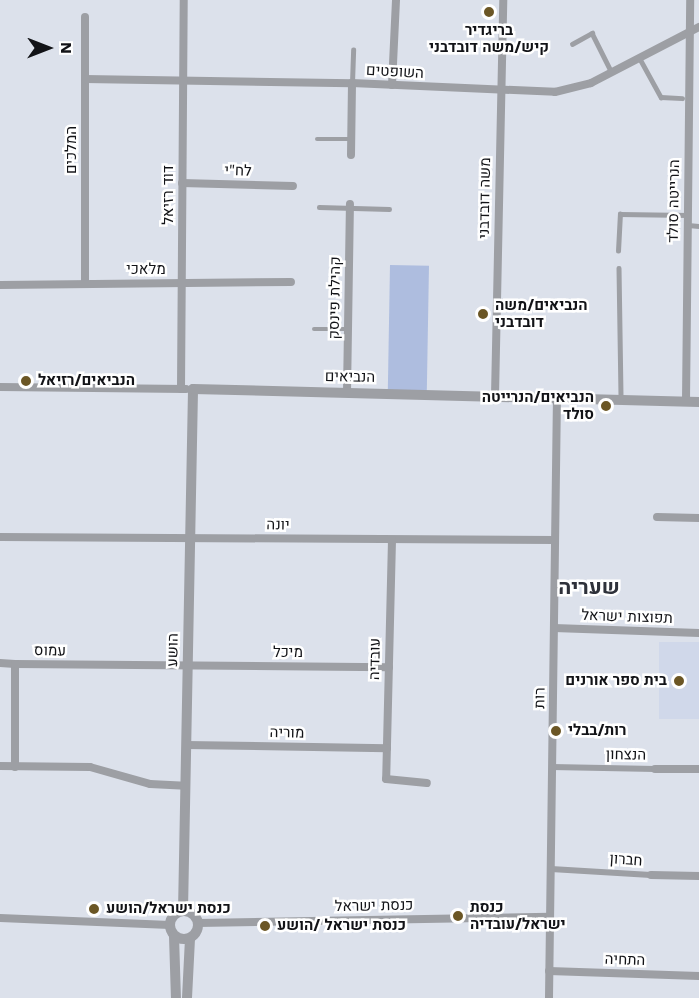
<!DOCTYPE html>
<meta charset="utf-8">
<style>
body{margin:0}
#map{position:relative;width:699px;height:998px;overflow:hidden;background:#dce1eb;font-family:"Work Sans",Heebo,sans-serif}
div>[style]{position:absolute}
.built>*{inset:0;background:#d0d8ea;transform-origin:0 0}
.green>*{inset:0;background:#aebddf;transform-origin:0 0}
.service>*{height:4.5px;margin:-2.25px;padding:0 2.25px;transform-origin:2.25px;border-radius:2.25px;background:#9d9fa4}
.pedestrian>*{height:6px;margin:-3px;padding:0 3px;transform-origin:3px;border-radius:3px;background:#9d9fa4}
.minor>*{height:8px;margin:-4px;padding:0 4px;transform-origin:4px;border-radius:4px;background:#9d9fa4}
.tertiary>*{height:10px;margin:-5px;padding:0 5px;transform-origin:5px;border-radius:5px;background:#9d9fa4}
.tertiary>.ring{margin:-5px;padding:0;box-sizing:content-box;background:none;border:10px solid #9d9fa4;border-radius:50%}
.dots>*{width:16px;height:16px;translate:-50% -50%;box-sizing:border-box;border:3px solid #fff;border-radius:50%}
span{translate:-50% -50%;white-space:nowrap;text-align:center;line-height:1.15;-webkit-text-stroke:5px #fff;paint-order:stroke}
.poi-label{font-size:15px;color:#121317;font-weight:700}
.left{translate:0 -50%;text-align:left}
.right{translate:-100% -50%;text-align:right}
.street-label{font-size:15px;color:#121317}
.district-label{font-size:21px;color:#2e313a;font-weight:700}
.north{position:absolute;left:18px;top:18px;width:60px;height:60px;-webkit-text-stroke:4px #fff;paint-order:stroke;rotate:90deg;font-size:16px;font-weight:700;line-height:24px;text-align:center;color:#121317}
.north::after{content:'';display:block;margin:auto;width:21px;height:27px;background:#121317;clip-path:polygon(50% 0,100% 100%,50% 72%,0 100%)}
</style>
<div id="map">
<div class="built">
<div style="left:659px;top:642px;width:40px;height:77px"></div>
</div>
<div class="green">
<div style="left:390px;top:265px;width:39px;height:128px;rotate:1deg"></div>
</div>
<div class="service">
<div style="left:572px;top:44px;width:23px;rotate:-29deg"></div>
<div style="left:592px;top:33px;width:42px;rotate:63.4deg"></div>
<div style="left:639px;top:57px;width:46px;rotate:61.2deg"></div>
<div style="left:661px;top:97px;width:21px;rotate:3deg"></div>
<div style="left:352px;top:83px;width:33px;rotate:-88deg"></div>
<div style="left:317px;top:139px;width:34px"></div>
<div style="left:319px;top:207px;width:70px;rotate:1.6deg"></div>
<div style="left:688px;top:225px;width:11px;rotate:5deg"></div>
<div style="left:618px;top:251px;width:37px;rotate:-87deg"></div>
<div style="left:620px;top:214px;width:68px;rotate:0.8deg"></div>
<div style="left:619px;top:268px;width:131px;rotate:89.1deg"></div>
<div style="left:314px;top:329px;width:34px"></div>
</div>
<div class="pedestrian">
<div style="left:552px;top:767px;width:103px;rotate:1.1deg"></div>
<div style="left:551px;top:869px;width:100px;rotate:3.4deg"></div>
</div>
<div class="minor">
<div style="left:85px;top:17px;width:267px;rotate:90deg"></div>
<div style="left:85px;top:79px;width:267px;rotate:0.9deg"></div>
<div style="left:352px;top:83px;width:203px;rotate:2.5deg"></div>
<div style="left:555px;top:92px;width:37px;rotate:-14deg"></div>
<div style="left:591px;top:83px;width:122px;rotate:-27.4deg"></div>
<div style="left:392px;top:85px;width:85px;rotate:-87.3deg"></div>
<div style="left:351px;top:155px;width:72px;rotate:-89.2deg"></div>
<div style="left:182px;top:183px;width:111px;rotate:1.5deg"></div>
<div style="left:0;top:285px;width:291px;rotate:-0.6deg"></div>
<div style="left:0;top:387px;width:186px;rotate:0.6deg"></div>
<div style="left:181px;top:389px;width:389px;rotate:-89.6deg"></div>
<div style="left:347px;top:392px;width:188px;rotate:-89.1deg"></div>
<div style="left:495px;top:396px;width:396px;rotate:-88.8deg"></div>
<div style="left:686px;top:401px;width:401px;rotate:-89.4deg"></div>
<div style="left:657px;top:517px;width:42px;rotate:1.4deg"></div>
<div style="left:0;top:537px;width:555px;rotate:0.31deg"></div>
<div style="left:392px;top:540px;width:239px;rotate:91.4deg"></div>
<div style="left:386px;top:779px;width:41px;rotate:5.6deg"></div>
<div style="left:554px;top:628px;width:145px;rotate:2deg"></div>
<div style="left:0;top:663px;width:15px;rotate:4deg"></div>
<div style="left:186px;top:745px;width:201px;rotate:0.9deg"></div>
<div style="left:0;top:766px;width:90px;rotate:0.6deg"></div>
<div style="left:90px;top:767px;width:62px;rotate:15.8deg"></div>
<div style="left:150px;top:784px;width:35px;rotate:3deg"></div>
<div style="left:15px;top:767px;width:103px;rotate:-90deg"></div>
<div style="left:15px;top:664px;width:374px;rotate:0.5deg"></div>
<div style="left:655px;top:769px;width:44px"></div>
<div style="left:651px;top:875px;width:48px;rotate:1.2deg"></div>
<div style="left:0;top:918px;width:170px;rotate:2.4deg"></div>
<div style="left:198px;top:923px;width:352px;rotate:-1deg"></div>
<div style="left:549px;top:971px;width:150px;rotate:1.9deg"></div>
<div style="left:549px;top:998px;width:600px;rotate:-89.24deg"></div>
</div>
<div class="tertiary">
<div class="ring" style="left:170px;top:911px;width:18px;height:18px"></div>
<div style="left:183px;top:911px;width:522px;rotate:-88.9deg"></div>
<div style="left:193px;top:389px;width:506px;rotate:1.47deg"></div>
<div style="left:174px;top:936px;width:62px;rotate:88.2deg"></div>
<div style="left:187px;top:998px;width:60px;rotate:-87.1deg"></div>
</div>
<div class="dots">
<div style="left:489px;top:12px;background:#6b5625"></div>
<div style="left:483px;top:314px;background:#6b5625"></div>
<div style="left:26px;top:381px;background:#6b5625"></div>
<div style="left:606px;top:406px;background:#6b5625"></div>
<div style="left:679px;top:681px;background:#6b5625"></div>
<div style="left:556px;top:731px;background:#6b5625"></div>
<div style="left:94px;top:909px;background:#6b5625"></div>
<div style="left:458px;top:916px;background:#6b5625"></div>
<div style="left:265px;top:926px;background:#6b5625"></div>
</div>
<div class="poi-label">
<span style="left:489px;top:39px">בריגדיר<br>קיש/משה דובדבני</span>
<span class="left" style="left:495px;top:314px">הנביאים/משה<br>דובדבני</span>
<span class="left" style="left:38px;top:381px">הנביאים/רזיאל</span>
<span class="right" style="left:594px;top:406px">הנביאים/הנרייטה<br>סולד</span>
<span class="right" style="left:667px;top:681px">בית ספר אורנים</span>
<span class="left" style="left:568px;top:731px">רות/בבלי</span>
<span class="left" style="left:470px;top:916px">כנסת<br>ישראל/עובדיה</span>
<span class="left" style="left:106px;top:909px">כנסת ישראל/הושע</span>
<span class="left" style="left:277px;top:926px">כנסת ישראל /הושע</span>
</div>
<div class="street-label">
<span style="left:395px;top:72px;rotate:3deg">השופטים</span>
<span style="left:72px;top:150px;rotate:-90deg">המלכים</span>
<span style="left:238px;top:171px;rotate:2deg">לח"י</span>
<span style="left:169px;top:195px;rotate:-90deg">דוד רזיאל</span>
<span style="left:485px;top:198px;rotate:-89deg">משה דובדבני</span>
<span style="left:674px;top:201px;rotate:-89deg">הנרייטה סולד</span>
<span style="left:146px;top:270px">מלאכי</span>
<span style="left:335px;top:298px;rotate:-89deg">קהילת פינסק</span>
<span style="left:350px;top:377px;rotate:1deg">הנביאים</span>
<span style="left:278px;top:525px;rotate:1deg">יונה</span>
<span style="left:627px;top:617px;rotate:2deg">תפוצות ישראל</span>
<span style="left:173px;top:650px;rotate:-89deg">הושע</span>
<span style="left:50px;top:651px;rotate:1deg">עמוס</span>
<span style="left:288px;top:653px">מיכל</span>
<span style="left:375px;top:659px;rotate:-89deg">עובדיה</span>
<span style="left:540px;top:698px;rotate:-89deg">רות</span>
<span style="left:287px;top:733px;rotate:1deg">מוריה</span>
<span style="left:626px;top:755px;rotate:1deg">הנצחון</span>
<span style="left:626px;top:860px;rotate:4deg">חברון</span>
<span style="left:374px;top:906px;rotate:-1deg">כנסת ישראל</span>
<span style="left:625px;top:960px;rotate:2deg">התחיה</span>
</div>
<div class="district-label">
<span style="left:589px;top:587px">שעריה</span>
</div>
<div class="north">N</div>
</div>
